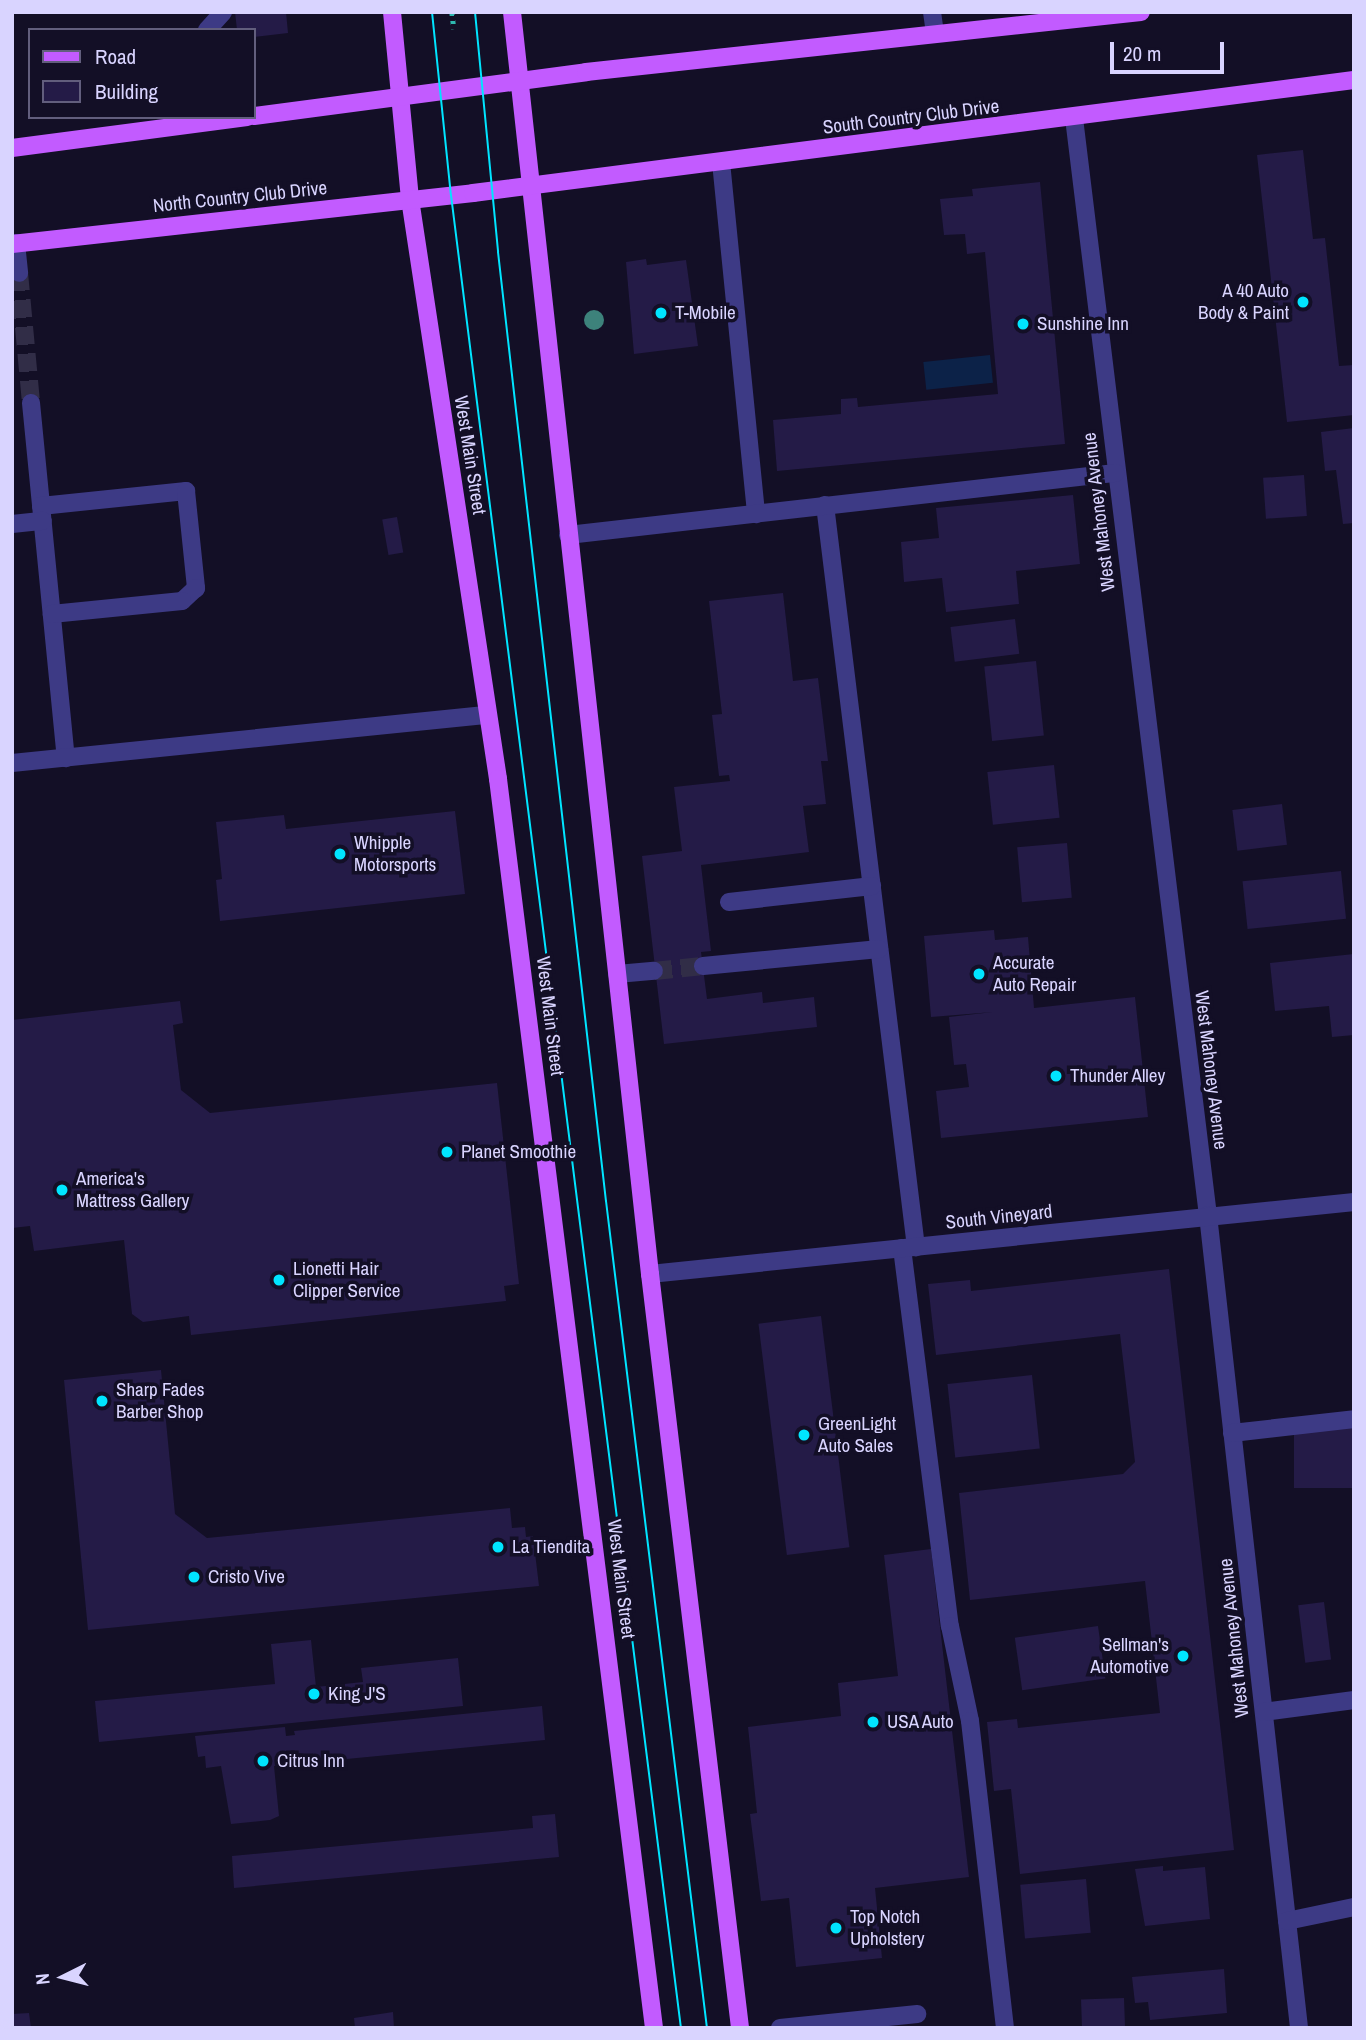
<!DOCTYPE html>
<style>
body{margin:0}
#map{position:relative;width:1366px;height:2040px;overflow:hidden;background:#130f26;font-family:"Archivo Narrow",sans-serif}
div>[style]{position:absolute}
.water>*{inset:0;background:#0c2248;transform-origin:0 0}
.building>*{inset:0;background:#241b47;transform-origin:0 0}
.minor-tunnel>*{height:18px;margin-top:-9px;transform-origin:0;background:repeating-linear-gradient(90deg,#312d47 0 18px,transparent 0 27px)}
.path>*{height:4.5px;margin-top:-2.25px;transform-origin:0;background:repeating-linear-gradient(90deg,#2fb8b0 0 3.5px,transparent 0 8.5px)}
.minor>*{height:18px;margin:-9px;padding:0 9px;transform-origin:9px;border-radius:9px;background:#3d3a85}
.major>*{height:18px;margin:-9px;padding:0 9px;transform-origin:9px;border-radius:9px;background:#c25bff}
.tram>*{height:2px;margin:-1px;padding:0 1px;transform-origin:1px;border-radius:1px;background:#00e5ff}
.trees>*{width:20px;height:20px;margin:-10px;border-radius:50%;background:#3d827b}
.dots>*{width:19px;height:19px;translate:-50% -50%;box-sizing:border-box;border:4px solid #130f26;border-radius:50%}
span{translate:-50% -50%;white-space:nowrap;text-align:center;line-height:1.15;-webkit-text-stroke:7px #130f26;paint-order:stroke}
.street-label{font-size:19px;color:#d9d4ff}
.poi-label{font-size:19px;color:#d9d4ff}
.right{translate:-100% -50%;text-align:right}
.left{translate:0 -50%;text-align:left}
.frame{position:absolute;inset:0;border:14px solid #d9d4ff;pointer-events:none}
.legend{position:absolute;left:28px;top:28px;width:228px;height:91px;box-sizing:border-box;background:#130f26;border:2px solid #625e7d;margin:0;padding:9px 12px;list-style:none;font-size:21px;color:#d9d4ff}
.legend li{display:flex;align-items:center;gap:14px;height:35px}
.legend b{width:35px;border:2px solid #625e7d}
.north{position:absolute;left:28px;top:1942px;width:70px;height:70px;-webkit-text-stroke:5px #130f26;paint-order:stroke;rotate:264deg;font-size:19px;font-weight:700;line-height:28px;text-align:center;color:#d9d4ff}
.north::after{content:'';display:block;margin:auto;width:24px;height:32px;background:#d9d4ff;clip-path:polygon(50% 0,100% 100%,50% 72%,0 100%)}
.scale{position:absolute;left:1110px;top:42px;width:114px;height:32px;box-sizing:border-box;border:4px solid #d9d4ff;border-top:0;padding-left:9px;font-size:21px;line-height:24px;white-space:nowrap;color:#d9d4ff;-webkit-text-stroke:5px #130f26;paint-order:stroke}
</style>
<div id="map">
<div class="water">
<div style="left:990px;top:355px;width:28px;height:67px;rotate:84deg"></div>
</div>
<div class="building">
<div style="clip-path:polygon(235px 12px,286px 12px,288px 33px,254px 37px,254px 30px,237px 30px)"></div>
<div style="clip-path:polygon(1303px 150px,1313px 239px,1325px 238px,1339px 366px,1354px 365px,1354px 415px,1287px 422px,1257px 155px)"></div>
<div style="clip-path:polygon(1040px 182px,1065px 444px,777px 471px,773px 420px,841px 414px,841px 399px,857px 398px,858px 407px,998px 394px,985px 252px,967px 254px,965px 234px,944px 235px,940px 199px,973px 196px,972px 189px)"></div>
<div style="clip-path:polygon(646px 259px,647px 265px,686px 260px,698px 346px,634px 354px,626px 262px)"></div>
<div style="clip-path:polygon(1354px 428px,1354px 523px,1343px 524px,1336px 470px,1325px 471px,1321px 432px)"></div>
<div style="left:1304px;top:475px;width:41px;height:41px;rotate:86deg"></div>
<div style="clip-path:polygon(1073px 495px,1080px 564px,1016px 571px,1019px 604px,946px 612px,942px 578px,904px 582px,901px 542px,939px 538px,936px 508px)"></div>
<div style="left:397px;top:517px;width:36px;height:15px;rotate:80deg"></div>
<div style="clip-path:polygon(783px 593px,793px 681px,818px 678px,828px 761px,821px 761px,826px 804px,803px 806px,809px 852px,701px 865px,711px 951px,701px 952px,707px 999px,762px 992px,763px 1003px,814px 997px,817px 1027px,664px 1044px,642px 856px,682px 851px,674px 787px,730px 781px,729px 775px,719px 776px,712px 715px,722px 714px,709px 601px)"></div>
<div style="left:1015px;top:619px;width:35px;height:65px;rotate:83deg"></div>
<div style="left:1036px;top:661px;width:75px;height:52px;rotate:84deg"></div>
<div style="left:1054px;top:765px;width:53px;height:67px;rotate:84deg"></div>
<div style="left:1282px;top:804px;width:41px;height:50px;rotate:83deg"></div>
<div style="clip-path:polygon(455px 811px,465px 894px,220px 921px,216px 880px,222px 879px,216px 822px,284px 815px,286px 829px)"></div>
<div style="left:1067px;top:843px;width:55px;height:50px;rotate:85deg"></div>
<div style="left:1341px;top:871px;width:48px;height:99px;rotate:84deg"></div>
<div style="clip-path:polygon(994px 930px,995px 940px,1028px 937px,1034px 1008px,1135px 997px,1148px 1117px,941px 1138px,936px 1091px,969px 1087px,966px 1064px,954px 1065px,949px 1017px,993px 1012px,931px 1017px,924px 936px)"></div>
<div style="clip-path:polygon(1354px 954px,1354px 1035px,1332px 1037px,1329px 1006px,1275px 1011px,1270px 963px)"></div>
<div style="clip-path:polygon(180px 1001px,183px 1023px,173px 1025px,181px 1090px,210px 1113px,497px 1083px,519px 1284px,504px 1286px,506px 1301px,191px 1335px,189px 1316px,143px 1322px,132px 1314px,124px 1240px,34px 1251px,30px 1226px,12px 1228px,12px 1020px)"></div>
<div style="clip-path:polygon(1169px 1269px,1234px 1850px,1020px 1874px,1011px 1789px,994px 1791px,987px 1722px,1017px 1719px,1018px 1728px,1160px 1713px,1145px 1581px,970px 1600px,959px 1493px,1123px 1474px,1135px 1462px,1120px 1334px,936px 1355px,928px 1284px,970px 1280px,971px 1291px)"></div>
<div style="left:821px;top:1316px;width:233px;height:63px;rotate:83deg"></div>
<div style="clip-path:polygon(161px 1370px,175px 1514px,207px 1538px,510px 1508px,512px 1528px,525px 1527px,526px 1537px,533px 1536px,539px 1586px,88px 1630px,64px 1380px)"></div>
<div style="left:1032px;top:1375px;width:74px;height:85px;rotate:84deg"></div>
<div style="left:1354px;top:1428px;width:60px;height:60px;rotate:90deg"></div>
<div style="clip-path:polygon(931px 1549px,969px 1877px,875px 1888px,882px 1958px,796px 1967px,789px 1898px,761px 1901px,750px 1814px,757px 1813px,748px 1727px,841px 1716px,838px 1683px,898px 1676px,884px 1555px)"></div>
<div style="left:1324px;top:1602px;width:58px;height:26px;rotate:83deg"></div>
<div style="left:1098px;top:1626px;width:53px;height:84px;rotate:82deg"></div>
<div style="clip-path:polygon(311px 1640px,316px 1687px,363px 1682px,361px 1668px,458px 1658px,463px 1706px,99px 1742px,95px 1701px,275px 1684px,271px 1644px)"></div>
<div style="clip-path:polygon(542px 1706px,545px 1740px,274px 1766px,279px 1816px,270px 1820px,231px 1824px,221px 1766px,206px 1768px,205px 1756px,198px 1757px,195px 1736px,285px 1727px,286px 1736px,295px 1735px,294px 1731px)"></div>
<div style="clip-path:polygon(555px 1814px,559px 1857px,234px 1888px,232px 1856px,533px 1828px,532px 1816px)"></div>
<div style="clip-path:polygon(1163px 1866px,1163px 1871px,1205px 1867px,1210px 1919px,1145px 1926px,1135px 1869px)"></div>
<div style="left:1086px;top:1879px;width:54px;height:66px;rotate:85deg"></div>
<div style="clip-path:polygon(1224px 1969px,1227px 2013px,1150px 2020px,1148px 2002px,1135px 2003px,1132px 1977px)"></div>
<div style="left:1124px;top:1998px;width:28px;height:43px;rotate:88deg"></div>
<div style="clip-path:polygon(393px 2012px,394px 2028px,355px 2028px,354px 2018px)"></div>
<div style="clip-path:polygon(29px 2013px,31px 2028px,12px 2028px,12px 2014px)"></div>
</div>
<div class="minor-tunnel">
<div style="left:19px;top:273px;width:131px;rotate:84.7deg"></div>
<div style="left:654px;top:971px;width:49px;rotate:-5.8deg"></div>
</div>
<div class="path">
<div style="left:452px;top:12px;width:17px;rotate:83deg"></div>
</div>
<div class="minor">
<div style="left:932px;top:12px;width:21px;rotate:82deg"></div>
<div style="left:207px;top:30px;width:24px;rotate:-48deg"></div>
<div style="left:1074px;top:118px;width:1105px;rotate:83.04deg"></div>
<div style="left:1208px;top:1215px;width:818px;rotate:83.61deg"></div>
<div style="left:721px;top:162px;width:354px;rotate:84.3deg"></div>
<div style="left:16px;top:243px;width:30px;rotate:84deg"></div>
<div style="left:31px;top:403px;width:357px;rotate:84.4deg"></div>
<div style="left:825px;top:505px;width:748px;rotate:83.01deg"></div>
<div style="left:41px;top:506px;width:146px;rotate:-5.9deg"></div>
<div style="left:186px;top:491px;width:98px;rotate:84.1deg"></div>
<div style="left:196px;top:588px;width:19px;rotate:137deg"></div>
<div style="left:182px;top:601px;width:131px;rotate:174.3deg"></div>
<div style="left:12px;top:524px;width:31px;rotate:-6deg"></div>
<div style="left:568px;top:535px;width:551px;rotate:-6.47deg"></div>
<div style="left:12px;top:763px;width:478px;rotate:-5.8deg"></div>
<div style="left:729px;top:902px;width:144px;rotate:-6.4deg"></div>
<div style="left:703px;top:966px;width:177px;rotate:-5.5deg"></div>
<div style="left:617px;top:974px;width:37px;rotate:-5deg"></div>
<div style="left:902px;top:1248px;width:381px;rotate:82.8deg"></div>
<div style="left:950px;top:1626px;width:97px;rotate:78.1deg"></div>
<div style="left:970px;top:1721px;width:309px;rotate:83.5deg"></div>
<div style="left:650px;top:1274px;width:708px;rotate:-5.84deg"></div>
<div style="left:1232px;top:1433px;width:123px;rotate:-6.5deg"></div>
<div style="left:1264px;top:1712px;width:91px;rotate:-7.6deg"></div>
<div style="left:1287px;top:1921px;width:68px;rotate:-11.8deg"></div>
<div style="left:780px;top:2028px;width:138px;rotate:-5.8deg"></div>
</div>
<div class="major">
<div style="left:392px;top:12px;width:188px;rotate:84.5deg"></div>
<div style="left:410px;top:199px;width:587px;rotate:81.37deg"></div>
<div style="left:498px;top:779px;width:1259px;rotate:82.88deg"></div>
<div style="left:512px;top:12px;width:1270px;rotate:83.76deg"></div>
<div style="left:650px;top:1274px;width:759px;rotate:83.19deg"></div>
<div style="left:254px;top:116px;width:335px;rotate:-7.5deg"></div>
<div style="left:586px;top:72px;width:558px;rotate:-6.17deg"></div>
<div style="left:12px;top:148px;width:237px;rotate:-7.5deg"></div>
<div style="left:12px;top:244px;width:464px;rotate:-6.3deg"></div>
<div style="left:473px;top:193px;width:888px;rotate:-7.31deg"></div>
</div>
<div class="tram">
<div style="left:432px;top:12px;width:184px;rotate:84.1deg"></div>
<div style="left:451px;top:195px;width:1847px;rotate:82.85deg"></div>
<div style="left:475px;top:12px;width:241px;rotate:84.5deg"></div>
<div style="left:498px;top:252px;width:955px;rotate:83.51deg"></div>
<div style="left:606px;top:1201px;width:833px;rotate:83.04deg"></div>
</div>
<div class="trees">
<div style="left:594px;top:320px"></div>
</div>
<div class="dots">
<div style="left:1303px;top:302px;background:#00e5ff"></div>
<div style="left:661px;top:313px;background:#00e5ff"></div>
<div style="left:1023px;top:324px;background:#00e5ff"></div>
<div style="left:340px;top:854px;background:#00e5ff"></div>
<div style="left:979px;top:974px;background:#00e5ff"></div>
<div style="left:1056px;top:1076px;background:#00e5ff"></div>
<div style="left:447px;top:1152px;background:#00e5ff"></div>
<div style="left:62px;top:1190px;background:#00e5ff"></div>
<div style="left:279px;top:1280px;background:#00e5ff"></div>
<div style="left:102px;top:1401px;background:#00e5ff"></div>
<div style="left:804px;top:1435px;background:#00e5ff"></div>
<div style="left:498px;top:1547px;background:#00e5ff"></div>
<div style="left:194px;top:1577px;background:#00e5ff"></div>
<div style="left:1183px;top:1656px;background:#00e5ff"></div>
<div style="left:314px;top:1694px;background:#00e5ff"></div>
<div style="left:873px;top:1722px;background:#00e5ff"></div>
<div style="left:263px;top:1761px;background:#00e5ff"></div>
<div style="left:836px;top:1928px;background:#00e5ff"></div>
</div>
<div class="street-label">
<span style="left:911px;top:117px;rotate:-7deg">South Country Club Drive</span>
<span style="left:240px;top:197px;rotate:-6deg">North Country Club Drive</span>
<span style="left:470px;top:455px;rotate:81deg">West Main Street</span>
<span style="left:1099px;top:512px;rotate:-97deg">West Mahoney Avenue</span>
<span style="left:550px;top:1016px;rotate:83deg">West Main Street</span>
<span style="left:1211px;top:1070px;rotate:83deg">West Mahoney Avenue</span>
<span style="left:999px;top:1217px;rotate:-6deg">South Vineyard</span>
<span style="left:621px;top:1579px;rotate:83deg">West Main Street</span>
<span style="left:1234px;top:1638px;rotate:-96deg">West Mahoney Avenue</span>
</div>
<div class="poi-label">
<span class="right" style="left:1289px;top:302px">A 40 Auto<br>Body &amp; Paint</span>
<span class="left" style="left:675px;top:313px">T-Mobile</span>
<span class="left" style="left:1037px;top:324px">Sunshine Inn</span>
<span class="left" style="left:354px;top:854px">Whipple<br>Motorsports</span>
<span class="left" style="left:993px;top:974px">Accurate<br>Auto Repair</span>
<span class="left" style="left:1070px;top:1076px">Thunder Alley</span>
<span class="left" style="left:461px;top:1152px">Planet Smoothie</span>
<span class="left" style="left:76px;top:1190px">America's<br>Mattress Gallery</span>
<span class="left" style="left:293px;top:1280px">Lionetti Hair<br>Clipper Service</span>
<span class="left" style="left:116px;top:1401px">Sharp Fades<br>Barber Shop</span>
<span class="left" style="left:818px;top:1435px">GreenLight<br>Auto Sales</span>
<span class="left" style="left:512px;top:1547px">La Tiendita</span>
<span class="left" style="left:208px;top:1577px">Cristo Vive</span>
<span class="right" style="left:1169px;top:1656px">Sellman's<br>Automotive</span>
<span class="left" style="left:328px;top:1694px">King J'S</span>
<span class="left" style="left:887px;top:1722px">USA Auto</span>
<span class="left" style="left:277px;top:1761px">Citrus Inn</span>
<span class="left" style="left:850px;top:1928px">Top Notch<br>Upholstery</span>
</div>
<div class="frame"></div>
<ul class="legend">
<li><b style="height:9px;background:#c25bff"></b>Road</li>
<li><b style="height:19px;background:#241b47"></b>Building</li>
</ul>
<div class="north">N</div>
<div class="scale">20 m</div>
</div>
